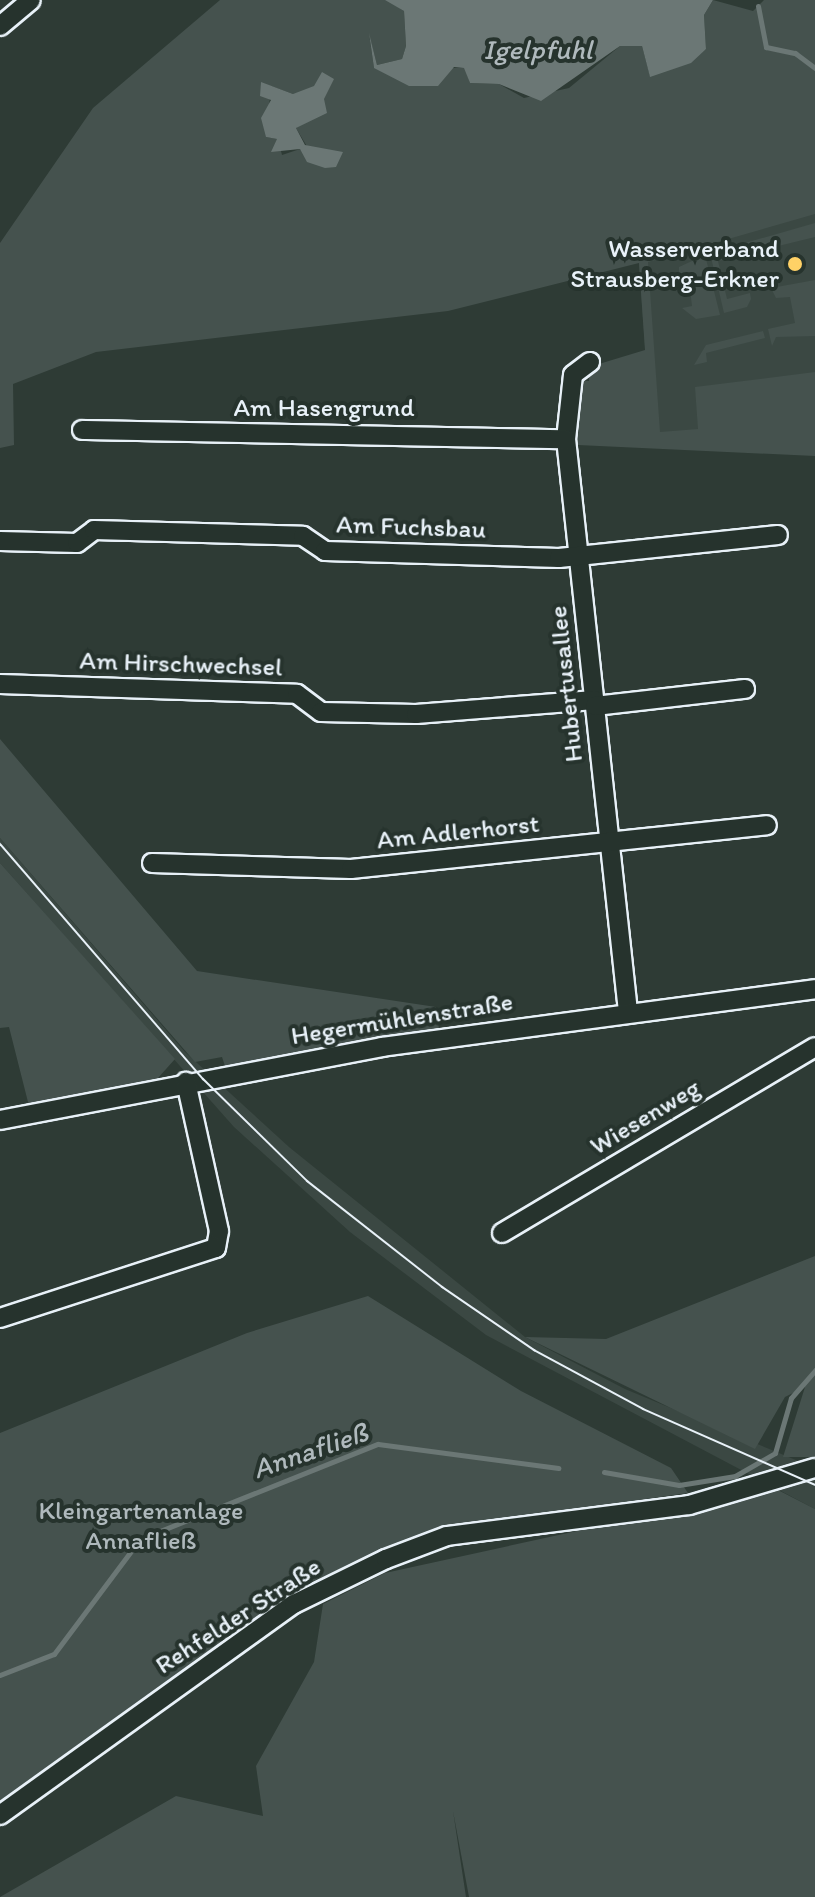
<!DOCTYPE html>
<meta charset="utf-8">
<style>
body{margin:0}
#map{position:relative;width:815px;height:1897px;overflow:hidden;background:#2e3b35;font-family:Itim,sans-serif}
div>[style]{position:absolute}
.built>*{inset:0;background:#3b4843}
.green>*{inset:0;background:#45524e}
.water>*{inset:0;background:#6b7775}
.stream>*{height:5px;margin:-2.5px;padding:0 2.5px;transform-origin:2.5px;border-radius:2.5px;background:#6b7775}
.roads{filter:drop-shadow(2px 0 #e8f1f8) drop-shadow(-2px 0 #e8f1f8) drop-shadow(0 2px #e8f1f8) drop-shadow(0 -2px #e8f1f8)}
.street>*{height:18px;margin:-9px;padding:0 9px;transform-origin:9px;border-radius:9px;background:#26332d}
.tram>*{height:2px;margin:-1px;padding:0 1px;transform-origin:1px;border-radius:1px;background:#e8f1f8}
.dots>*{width:22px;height:22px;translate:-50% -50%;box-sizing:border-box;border:4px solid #26332d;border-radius:50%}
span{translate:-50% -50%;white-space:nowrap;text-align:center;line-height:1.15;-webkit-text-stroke:8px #26332d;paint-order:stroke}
.poi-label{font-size:26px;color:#e8f1f8}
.right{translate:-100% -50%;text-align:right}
.street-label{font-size:26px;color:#e8f1f8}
.park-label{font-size:26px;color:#afb9bc}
.water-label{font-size:28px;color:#b0babd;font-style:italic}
</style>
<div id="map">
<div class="built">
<div style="clip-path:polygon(815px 181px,815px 451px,652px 447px,639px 263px)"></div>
<div style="clip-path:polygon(0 838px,185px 1052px,289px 1147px,525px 1337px,625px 1389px,815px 1468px,815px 1509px,486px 1335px,350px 1232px,234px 1127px,0 863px)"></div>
</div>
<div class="green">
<div style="clip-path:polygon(evenodd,220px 0,388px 0,404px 11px,406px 46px,402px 59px,377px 65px,369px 34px,374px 68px,465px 68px,470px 83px,499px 84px,524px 98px,569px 88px,620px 46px,642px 46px,650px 76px,667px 70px,706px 49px,704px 15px,713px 0,753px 11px,764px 0,815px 0,815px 214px,648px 262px,660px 432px,698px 429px,695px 387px,815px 372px,815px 456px,578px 445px,579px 381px,589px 381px,589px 367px,645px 350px,639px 263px,448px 311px,96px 352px,13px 384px,14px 445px,0 448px,0 243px,93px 108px,220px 0,271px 86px,293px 94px,326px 90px,296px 128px,318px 165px,300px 149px,282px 155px,278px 139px,266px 137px,271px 86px)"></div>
<div style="clip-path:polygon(815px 223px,815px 237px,718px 261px,727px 299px,750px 293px,751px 299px,747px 307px,724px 313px,710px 253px)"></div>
<div style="clip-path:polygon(705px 255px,720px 315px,696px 319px,682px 308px,692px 306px,688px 274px,679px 275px,679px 267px)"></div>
<div style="clip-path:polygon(815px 280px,815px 336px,776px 337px,772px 346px,768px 329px,795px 323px,790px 297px,776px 298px,771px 288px)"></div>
<div style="clip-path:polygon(763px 331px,765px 338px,706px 353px,707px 362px,694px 365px,706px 345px)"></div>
<div style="clip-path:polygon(0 739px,197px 971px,436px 1007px,439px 1029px,225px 1066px,222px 1057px,195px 1062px,0 838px)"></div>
<div style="clip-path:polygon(0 863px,175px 1059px,158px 1078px,29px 1106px,9px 1027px,0 1028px)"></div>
<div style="clip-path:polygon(815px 1256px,815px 1457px,783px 1457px,805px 1387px,785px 1397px,755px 1449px,525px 1337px,606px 1339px)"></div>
<div style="clip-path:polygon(368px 1296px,521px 1391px,671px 1468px,688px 1493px,443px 1528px,303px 1585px,0 1802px,0 1433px,247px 1333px)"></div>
<div style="clip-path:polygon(774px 1488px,815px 1509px,815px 1897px,469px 1897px,453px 1811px,466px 1897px,0 1897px,176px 1796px,263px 1816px,256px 1766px,314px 1662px,323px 1604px,385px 1573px)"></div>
</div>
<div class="water">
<div style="clip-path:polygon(385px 0,713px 0,704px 15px,706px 49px,691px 63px,650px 77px,642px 46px,620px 46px,541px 101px,499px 84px,470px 83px,464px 68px,454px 67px,438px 86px,409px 86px,374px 68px,369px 33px,377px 65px,402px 59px,406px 46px,404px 11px)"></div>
<div style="clip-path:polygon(322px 72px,334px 79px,324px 99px,327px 113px,296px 128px,305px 145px,343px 152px,336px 167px,325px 168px,307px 162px,300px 149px,271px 152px,277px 139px,266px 137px,261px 118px,271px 100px,260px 96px,261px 82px,293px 94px,314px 86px)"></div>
</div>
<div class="stream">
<div style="left:758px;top:6px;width:42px;rotate:79deg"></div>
<div style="left:766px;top:47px;width:30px;rotate:12deg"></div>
<div style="left:795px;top:53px;width:25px;rotate:37deg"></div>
<div style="left:604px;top:1472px;width:76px;rotate:9.8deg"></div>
<div style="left:679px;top:1485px;width:57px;rotate:-9.1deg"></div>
<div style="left:735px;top:1476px;width:46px;rotate:-29.9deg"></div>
<div style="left:775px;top:1453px;width:57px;rotate:-73.8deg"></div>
<div style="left:791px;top:1398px;width:37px;rotate:-49deg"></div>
<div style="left:0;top:1675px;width:58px;rotate:-21.3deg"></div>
<div style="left:54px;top:1654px;width:144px;rotate:-53.2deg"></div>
<div style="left:140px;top:1539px;width:256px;rotate:-21.8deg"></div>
<div style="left:378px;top:1444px;width:182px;rotate:7.6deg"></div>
</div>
<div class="roads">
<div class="street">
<div style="left:0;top:26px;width:40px;rotate:-40deg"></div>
<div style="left:590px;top:362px;width:21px;rotate:143deg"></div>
<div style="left:573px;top:375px;width:64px;rotate:96.2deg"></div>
<div style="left:566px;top:439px;width:576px;rotate:83.82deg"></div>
<div style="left:82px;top:430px;width:484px;rotate:1.1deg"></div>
<div style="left:0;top:541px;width:77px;rotate:1.5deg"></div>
<div style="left:77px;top:543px;width:21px;rotate:-37deg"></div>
<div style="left:94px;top:530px;width:209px;rotate:1.6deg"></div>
<div style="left:303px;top:536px;width:27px;rotate:34deg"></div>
<div style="left:325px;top:551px;width:234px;rotate:1.7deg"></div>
<div style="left:559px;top:558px;width:220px;rotate:-6deg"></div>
<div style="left:0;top:684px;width:297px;rotate:1.9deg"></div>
<div style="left:297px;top:694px;width:30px;rotate:37deg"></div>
<div style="left:321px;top:712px;width:95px;rotate:1.2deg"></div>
<div style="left:416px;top:714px;width:179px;rotate:-4.5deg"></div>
<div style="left:595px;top:706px;width:151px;rotate:-6.5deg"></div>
<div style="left:152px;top:863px;width:199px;rotate:1.7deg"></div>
<div style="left:351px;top:869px;width:418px;rotate:-6deg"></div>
<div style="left:0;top:1120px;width:389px;rotate:-10.8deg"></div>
<div style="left:382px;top:1047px;width:437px;rotate:-7.6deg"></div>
<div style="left:502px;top:1233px;width:364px;rotate:-30.7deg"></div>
<div style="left:0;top:1318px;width:227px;rotate:-18deg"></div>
<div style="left:216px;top:1248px;width:17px;rotate:-80deg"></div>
<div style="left:219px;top:1231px;width:153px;rotate:-102.5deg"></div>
<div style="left:0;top:1815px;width:362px;rotate:-35.7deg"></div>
<div style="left:294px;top:1604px;width:102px;rotate:-26.1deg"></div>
<div style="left:386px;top:1559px;width:65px;rotate:-20.7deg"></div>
<div style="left:447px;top:1536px;width:244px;rotate:-7.3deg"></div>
<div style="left:689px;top:1505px;width:131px;rotate:-16.4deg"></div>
</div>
</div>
<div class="tram">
<div style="left:0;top:844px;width:311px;rotate:49.2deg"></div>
<div style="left:203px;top:1079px;width:146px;rotate:44.4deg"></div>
<div style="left:307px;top:1181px;width:172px;rotate:38.1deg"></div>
<div style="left:442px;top:1287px;width:112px;rotate:34.4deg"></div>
<div style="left:534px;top:1350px;width:124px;rotate:28.4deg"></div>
<div style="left:643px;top:1409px;width:188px;rotate:23.8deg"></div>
</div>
<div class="dots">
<div style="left:795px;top:264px;background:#ffd166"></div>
</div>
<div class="poi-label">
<span class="right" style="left:779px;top:264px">Wasserverband<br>Strausberg-Erkner</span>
</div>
<div class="street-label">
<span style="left:324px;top:408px">Am Hasengrund</span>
<span style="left:411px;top:527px;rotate:2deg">Am Fuchsbau</span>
<span style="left:181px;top:664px;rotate:2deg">Am Hirschwechsel</span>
<span style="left:566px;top:684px;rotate:-96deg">Hubertusallee</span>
<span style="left:458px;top:832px;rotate:-6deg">Am Adlerhorst</span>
<span style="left:402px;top:1019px;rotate:-9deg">Hegermühlenstraße</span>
<span style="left:645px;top:1117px;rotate:-31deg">Wiesenweg</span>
<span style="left:238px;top:1616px;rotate:-33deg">Rehfelder Straße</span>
</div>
<div class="park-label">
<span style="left:141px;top:1526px">Kleingartenanlage<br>Annafließ</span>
</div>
<div class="water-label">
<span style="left:538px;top:49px">Igelpfuhl</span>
<span style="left:310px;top:1450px;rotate:-19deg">Annafließ</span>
</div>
</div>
